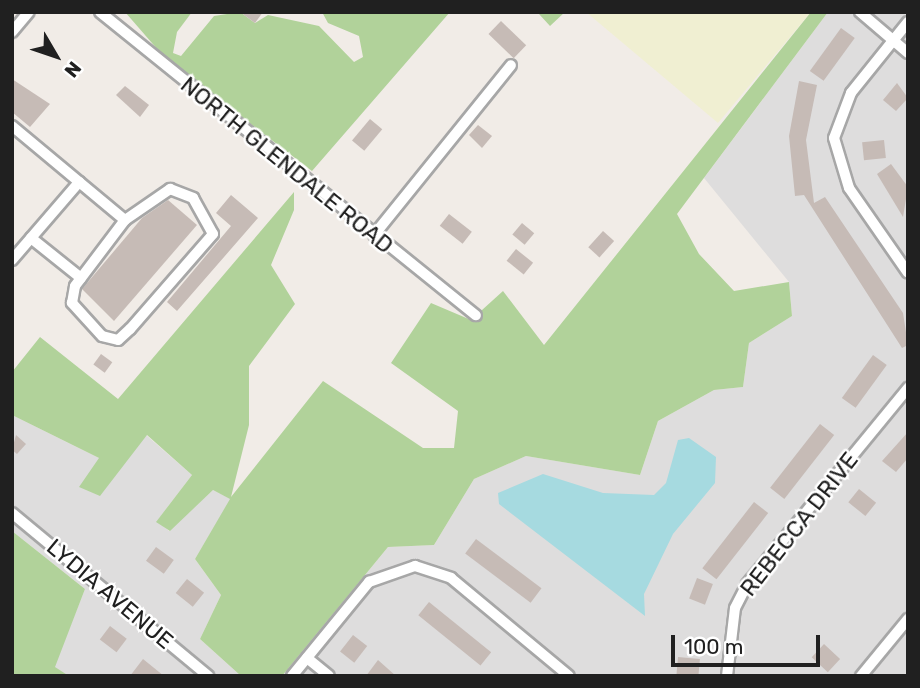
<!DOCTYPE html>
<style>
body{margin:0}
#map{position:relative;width:920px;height:688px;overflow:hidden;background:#f1ece7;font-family:Rubik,sans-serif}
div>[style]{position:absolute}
.residential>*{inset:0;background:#dedddd}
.farmland>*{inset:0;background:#f0efd2}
.forest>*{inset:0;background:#b1d29a}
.water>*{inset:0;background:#a6dae0}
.building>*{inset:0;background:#c6bbb6;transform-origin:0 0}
.roads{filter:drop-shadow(2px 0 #a7a7a7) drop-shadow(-2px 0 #a7a7a7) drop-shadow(0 2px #a7a7a7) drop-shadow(0 -2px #a7a7a7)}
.minor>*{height:10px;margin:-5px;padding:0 5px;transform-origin:5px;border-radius:5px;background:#fff}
span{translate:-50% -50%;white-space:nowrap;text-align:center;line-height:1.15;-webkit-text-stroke:5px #fff;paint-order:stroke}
.street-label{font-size:23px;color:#202020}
.frame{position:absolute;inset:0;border:14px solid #202020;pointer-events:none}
.north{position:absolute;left:21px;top:21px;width:70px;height:70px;-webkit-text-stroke:5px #fff;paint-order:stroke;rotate:129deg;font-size:19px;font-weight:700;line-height:28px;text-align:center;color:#202020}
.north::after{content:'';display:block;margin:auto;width:24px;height:32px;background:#202020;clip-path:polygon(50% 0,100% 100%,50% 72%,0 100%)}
.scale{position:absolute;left:671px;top:635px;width:149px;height:32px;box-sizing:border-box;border:4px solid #202020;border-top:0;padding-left:9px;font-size:21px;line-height:24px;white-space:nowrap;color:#202020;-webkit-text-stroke:5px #fff;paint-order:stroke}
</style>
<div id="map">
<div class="residential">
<div style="clip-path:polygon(828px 12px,908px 12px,908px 676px,282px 676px,388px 547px,434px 545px,474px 479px,526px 456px,640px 475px,658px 421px,714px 390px,743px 387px,749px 343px,792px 316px,789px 282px,704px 178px)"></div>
<div style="clip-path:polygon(12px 415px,99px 458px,146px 435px,192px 475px,157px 521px,169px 531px,213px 490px,231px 499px,195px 559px,221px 595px,200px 639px,241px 676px,69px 676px,54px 667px,85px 589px,12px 531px)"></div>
</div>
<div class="farmland">
<div style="clip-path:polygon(586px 12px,811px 12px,718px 123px)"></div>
</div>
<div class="forest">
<div style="clip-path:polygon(125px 12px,192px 12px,177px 32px,173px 53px,181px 56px,214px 16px,240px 12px,255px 23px,268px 15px,319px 26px,354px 62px,363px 57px,359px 36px,328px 23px,322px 12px,450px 12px,312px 171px,165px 58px)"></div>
<div style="clip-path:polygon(522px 12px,565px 12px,550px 26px,539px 14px)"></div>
<div style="clip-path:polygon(811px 12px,828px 12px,677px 214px,699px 254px,734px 291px,789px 282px,792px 316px,749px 343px,743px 387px,714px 390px,658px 421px,640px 475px,526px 456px,474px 479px,434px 545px,388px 547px,282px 676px,241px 676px,200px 639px,221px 595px,195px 559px,230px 499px,213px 490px,170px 531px,156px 522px,192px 475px,147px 435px,100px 496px,79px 487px,99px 458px,12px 415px,12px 372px,40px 337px,118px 399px,294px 192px,294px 210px,271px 265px,295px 304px,249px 366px,249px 425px,231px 497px,323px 381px,423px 448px,454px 448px,458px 411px,391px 363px,431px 303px,471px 320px,503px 291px,544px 345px)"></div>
<div style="clip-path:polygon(12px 531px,85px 589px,55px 667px,69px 676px,12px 676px)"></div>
</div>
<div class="water">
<div style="clip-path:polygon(689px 438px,716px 457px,715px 483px,673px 534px,644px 594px,645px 616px,499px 504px,498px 493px,543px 474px,603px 493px,654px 495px,666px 483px,678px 440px)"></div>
</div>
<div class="building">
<div style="clip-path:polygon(240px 12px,263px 12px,255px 23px)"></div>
<div style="left:501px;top:21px;width:35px;height:18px;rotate:44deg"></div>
<div style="left:841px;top:28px;width:17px;height:53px;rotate:36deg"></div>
<div style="clip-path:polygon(12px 79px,50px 104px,30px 127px,12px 112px)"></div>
<div style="clip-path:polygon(799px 81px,817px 85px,806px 140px,814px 203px,825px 197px,903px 313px,908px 345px,902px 348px,804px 195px,795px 196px,789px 136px)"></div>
<div style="clip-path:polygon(897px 83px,908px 98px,896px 111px,883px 100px)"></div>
<div style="clip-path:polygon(125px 86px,149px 105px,140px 117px,116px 95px)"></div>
<div style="left:370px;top:119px;width:16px;height:28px;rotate:40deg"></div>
<div style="clip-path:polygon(478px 125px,492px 136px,482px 148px,469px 135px)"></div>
<div style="left:884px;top:140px;width:18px;height:22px;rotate:84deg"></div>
<div style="clip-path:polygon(891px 164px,908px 187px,903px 217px,877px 174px)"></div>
<div style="clip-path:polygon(231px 195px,258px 218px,177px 311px,167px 302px,231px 226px,216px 213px)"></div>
<div style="clip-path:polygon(168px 200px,197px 225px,114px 321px,82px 289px,142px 218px)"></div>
<div style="left:449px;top:214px;width:29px;height:15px;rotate:38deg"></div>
<div style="left:522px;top:223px;width:16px;height:15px;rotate:40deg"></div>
<div style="left:603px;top:231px;width:15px;height:22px;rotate:42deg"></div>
<div style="left:516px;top:249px;width:22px;height:15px;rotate:39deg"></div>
<div style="left:101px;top:354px;width:14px;height:13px;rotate:36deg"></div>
<div style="left:873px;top:355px;width:17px;height:53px;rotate:36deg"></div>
<div style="left:820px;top:424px;width:18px;height:81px;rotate:38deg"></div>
<div style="clip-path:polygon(908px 432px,908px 458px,896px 472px,882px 461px)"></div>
<div style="clip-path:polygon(16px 435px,26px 444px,17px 454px,12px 450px)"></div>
<div style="left:859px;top:489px;width:22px;height:17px;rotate:39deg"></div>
<div style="left:754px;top:502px;width:18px;height:84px;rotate:38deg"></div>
<div style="left:476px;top:539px;width:82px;height:18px;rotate:37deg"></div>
<div style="left:156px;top:547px;width:22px;height:17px;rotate:36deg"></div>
<div style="left:697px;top:578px;width:17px;height:22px;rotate:21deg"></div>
<div style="left:187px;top:579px;width:22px;height:18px;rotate:39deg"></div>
<div style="left:429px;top:602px;width:80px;height:17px;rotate:39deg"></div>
<div style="left:110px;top:626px;width:21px;height:17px;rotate:37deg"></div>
<div style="left:353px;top:635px;width:18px;height:21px;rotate:38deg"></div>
<div style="left:824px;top:644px;width:22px;height:18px;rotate:43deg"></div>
<div style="left:678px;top:657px;width:22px;height:17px;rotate:5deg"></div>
<div style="clip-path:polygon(143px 659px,164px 676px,130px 676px)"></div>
<div style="clip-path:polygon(378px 660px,396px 676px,366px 676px)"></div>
</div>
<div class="roads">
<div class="minor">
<div style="left:100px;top:12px;width:483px;rotate:38.9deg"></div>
<div style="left:860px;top:12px;width:63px;rotate:40.5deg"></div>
<div style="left:908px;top:22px;width:91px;rotate:128.8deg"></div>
<div style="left:851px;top:93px;width:48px;rotate:110.7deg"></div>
<div style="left:834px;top:138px;width:52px;rotate:73.3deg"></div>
<div style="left:849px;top:188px;width:103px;rotate:55.2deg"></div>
<div style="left:12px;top:32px;width:26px;rotate:-50deg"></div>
<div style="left:12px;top:126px;width:147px;rotate:39.8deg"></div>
<div style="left:170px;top:189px;width:25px;rotate:21deg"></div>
<div style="left:193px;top:198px;width:41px;rotate:60.9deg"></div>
<div style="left:213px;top:234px;width:126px;rotate:131.1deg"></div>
<div style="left:130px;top:329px;width:16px;rotate:137deg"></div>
<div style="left:118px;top:340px;width:16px;rotate:-166deg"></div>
<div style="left:102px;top:336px;width:45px;rotate:-132.3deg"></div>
<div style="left:72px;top:303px;width:17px;rotate:-80deg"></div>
<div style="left:75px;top:286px;width:83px;rotate:-52.9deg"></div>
<div style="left:125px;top:220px;width:55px;rotate:-34.6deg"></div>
<div style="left:374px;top:235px;width:218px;rotate:-51.1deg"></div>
<div style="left:31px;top:238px;width:64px;rotate:38.7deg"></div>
<div style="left:12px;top:260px;width:103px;rotate:-49.3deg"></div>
<div style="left:12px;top:513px;width:255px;rotate:39.7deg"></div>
<div style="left:307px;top:658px;width:28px;rotate:39deg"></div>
<div style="left:292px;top:676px;width:122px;rotate:-50.7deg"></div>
<div style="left:369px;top:582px;width:49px;rotate:-19.2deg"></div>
<div style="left:415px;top:566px;width:38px;rotate:18deg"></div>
<div style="left:451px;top:578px;width:153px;rotate:39.7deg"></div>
<div style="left:727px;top:676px;width:68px;rotate:-83.3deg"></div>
<div style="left:735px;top:608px;width:27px;rotate:-63deg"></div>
<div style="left:747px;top:584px;width:254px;rotate:-50.6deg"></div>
<div style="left:861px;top:676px;width:74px;rotate:-50.5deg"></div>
</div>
</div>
<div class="street-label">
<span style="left:287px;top:165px;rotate:39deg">NORTH GLENDALE ROAD</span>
<span style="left:799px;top:524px;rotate:-52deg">REBECCA DRIVE</span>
<span style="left:110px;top:594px;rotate:40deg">LYDIA AVENUE</span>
</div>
<div class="frame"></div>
<div class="north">N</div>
<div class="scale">100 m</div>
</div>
